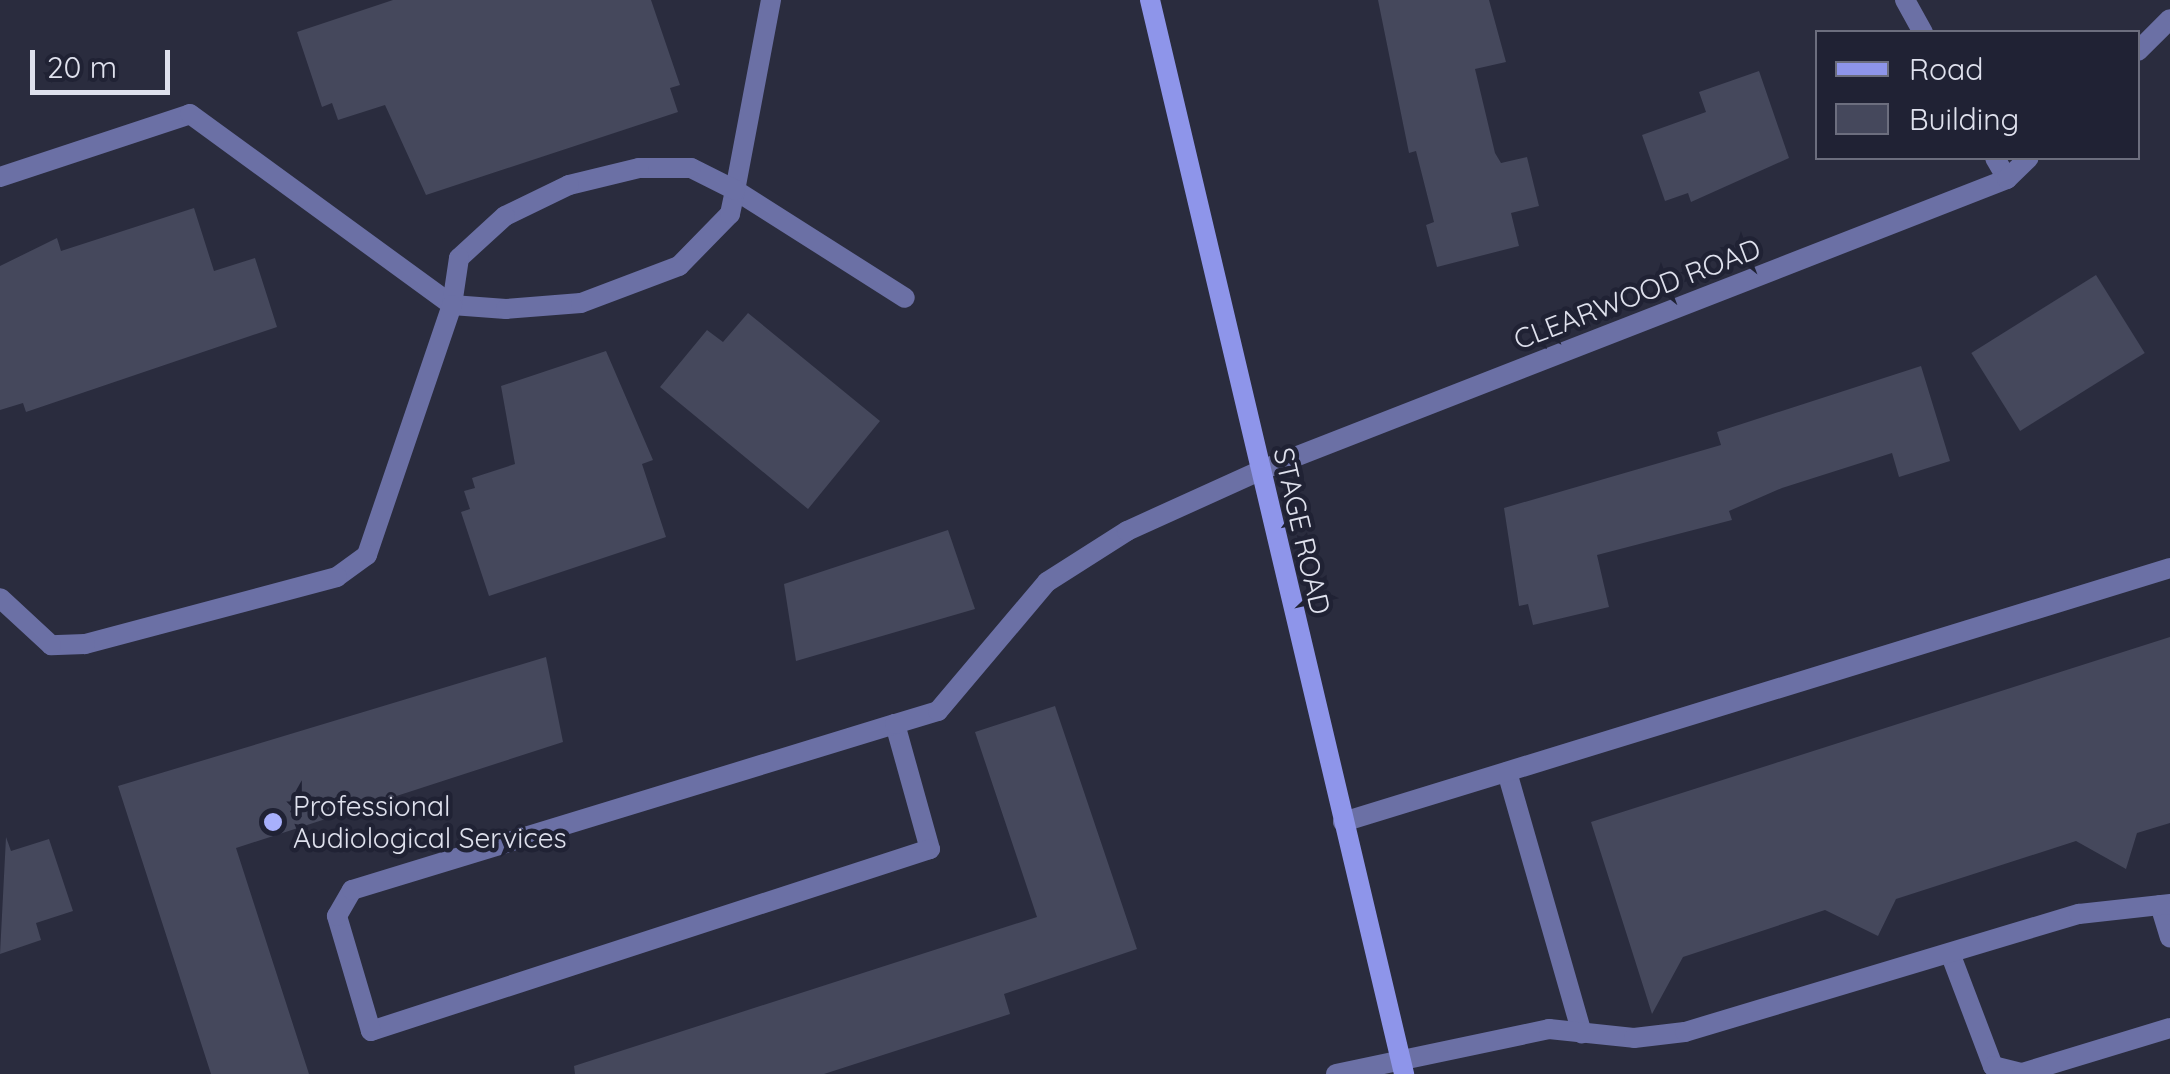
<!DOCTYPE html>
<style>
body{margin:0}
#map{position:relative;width:2170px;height:1074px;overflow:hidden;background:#2a2c3e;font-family:Quicksand,sans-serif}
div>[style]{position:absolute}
.building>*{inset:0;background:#45485c;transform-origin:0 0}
.lane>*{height:20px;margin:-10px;padding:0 10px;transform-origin:10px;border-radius:10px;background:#6b70a5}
.street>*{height:20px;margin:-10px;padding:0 10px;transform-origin:10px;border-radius:10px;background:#6b70a5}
.secondary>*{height:20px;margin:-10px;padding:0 10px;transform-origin:10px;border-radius:10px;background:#8e95ea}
.dots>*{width:28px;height:28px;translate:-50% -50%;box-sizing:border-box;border:5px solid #202234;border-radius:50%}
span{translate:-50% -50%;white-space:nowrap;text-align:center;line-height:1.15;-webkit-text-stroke:9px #202234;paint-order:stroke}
.street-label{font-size:28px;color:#dfe1ed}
.poi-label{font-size:28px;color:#dfe1ed}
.left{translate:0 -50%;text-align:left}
.legend{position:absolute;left:1815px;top:30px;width:325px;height:130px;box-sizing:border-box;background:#202234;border:2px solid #6c6e7e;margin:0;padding:12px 18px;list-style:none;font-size:30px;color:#dfe1ed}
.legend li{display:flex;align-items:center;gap:20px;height:50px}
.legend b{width:50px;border:2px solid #6c6e7e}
.scale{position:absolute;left:30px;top:50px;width:140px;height:45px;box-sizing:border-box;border:5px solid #dfe1ed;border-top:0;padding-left:12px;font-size:30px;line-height:35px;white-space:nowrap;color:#dfe1ed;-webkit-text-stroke:8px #202234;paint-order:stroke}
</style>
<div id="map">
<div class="building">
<div style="clip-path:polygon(393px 0,651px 0,680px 85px,670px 88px,678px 112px,426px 195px,385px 105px,338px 120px,332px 103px,322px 107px,297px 32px)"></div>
<div style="clip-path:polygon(1378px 0,1489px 0,1506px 62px,1475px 69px,1495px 153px,1501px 163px,1527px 157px,1539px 206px,1511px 213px,1519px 246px,1437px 267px,1426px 225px,1434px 222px,1416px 151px,1409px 153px)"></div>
<div style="clip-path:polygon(1759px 71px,1789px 158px,1691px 202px,1688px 193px,1665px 201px,1642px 135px,1706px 112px,1699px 92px)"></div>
<div style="clip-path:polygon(194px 208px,214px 271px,255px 258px,277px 327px,26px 412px,23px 403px,0 410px,0 266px,57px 238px,61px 251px)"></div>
<div style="left:2096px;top:275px;width:92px;height:147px;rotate:58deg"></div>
<div style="clip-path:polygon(748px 313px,880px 421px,808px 509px,660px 387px,707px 330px,723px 342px)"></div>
<div style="clip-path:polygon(606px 351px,653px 460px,642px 464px,666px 537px,489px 596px,461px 512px,470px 509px,464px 491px,475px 488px,472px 478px,515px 464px,501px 386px)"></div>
<div style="clip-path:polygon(1921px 366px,1950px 461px,1899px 477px,1892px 453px,1782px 488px,1729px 511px,1732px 520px,1597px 555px,1609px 607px,1533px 625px,1528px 604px,1519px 606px,1504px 508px,1721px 445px,1717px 432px)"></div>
<div style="clip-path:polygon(948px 530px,975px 609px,796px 661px,784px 584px)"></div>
<div style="clip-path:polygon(2170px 637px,2170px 823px,2137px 833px,2126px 869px,2076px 841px,1896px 899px,1878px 936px,1825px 910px,1683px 957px,1652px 1014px,1591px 822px)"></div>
<div style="clip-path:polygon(546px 657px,563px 742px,236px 848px,309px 1074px,211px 1074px,118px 786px)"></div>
<div style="clip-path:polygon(1055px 706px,1137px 949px,1004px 994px,1010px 1014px,824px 1074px,575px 1074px,574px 1066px,1037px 917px,975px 732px)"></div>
<div style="clip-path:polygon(6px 837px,11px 851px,49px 839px,73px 911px,36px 923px,41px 940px,0 954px)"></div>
</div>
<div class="lane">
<div style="left:771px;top:0;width:193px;rotate:100.7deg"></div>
<div style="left:735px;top:190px;width:201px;rotate:32.4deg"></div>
<div style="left:0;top:177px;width:200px;rotate:-18.3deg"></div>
<div style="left:190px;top:114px;width:324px;rotate:36.1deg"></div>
<div style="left:452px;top:305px;width:54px;rotate:4.2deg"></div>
<div style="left:506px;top:309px;width:75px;rotate:-4.6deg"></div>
<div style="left:581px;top:303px;width:105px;rotate:-20.7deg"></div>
<div style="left:679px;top:266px;width:73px;rotate:-45.6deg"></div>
<div style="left:730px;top:214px;width:25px;rotate:-78deg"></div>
<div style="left:735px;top:190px;width:49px;rotate:-153.4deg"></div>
<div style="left:691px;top:168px;width:52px;rotate:180deg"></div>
<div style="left:639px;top:168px;width:72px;rotate:166.3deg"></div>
<div style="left:569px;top:185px;width:71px;rotate:154.2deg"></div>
<div style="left:505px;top:216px;width:62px;rotate:137.6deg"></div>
<div style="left:459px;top:258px;width:48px;rotate:98.5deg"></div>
<div style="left:452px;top:305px;width:264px;rotate:108.8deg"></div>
<div style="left:367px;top:555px;width:37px;rotate:144deg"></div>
<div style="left:337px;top:577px;width:261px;rotate:165.1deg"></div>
<div style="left:85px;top:644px;width:34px;rotate:178deg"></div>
<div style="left:51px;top:645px;width:69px;rotate:-137.3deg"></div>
<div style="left:895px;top:724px;width:130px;rotate:74.4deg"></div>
<div style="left:930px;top:849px;width:588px;rotate:161.97deg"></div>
<div style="left:371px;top:1031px;width:120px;rotate:-106.5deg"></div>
<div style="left:337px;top:916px;width:30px;rotate:-60deg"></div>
<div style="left:352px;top:890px;width:568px;rotate:-17deg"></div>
<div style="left:895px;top:724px;width:45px;rotate:-16.8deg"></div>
<div style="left:938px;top:711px;width:169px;rotate:-49.8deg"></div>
<div style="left:1047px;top:582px;width:95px;rotate:-32.5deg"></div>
<div style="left:1127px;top:531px;width:145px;rotate:-24.4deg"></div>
<div style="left:1507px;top:772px;width:272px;rotate:74deg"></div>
<div style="left:1343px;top:822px;width:865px;rotate:-17.07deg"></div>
<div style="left:2160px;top:905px;width:34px;rotate:73deg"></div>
<div style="left:1950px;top:953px;width:121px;rotate:69.2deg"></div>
<div style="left:1993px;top:1066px;width:30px;rotate:14deg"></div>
<div style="left:2022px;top:1073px;width:155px;rotate:-16.9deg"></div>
<div style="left:1336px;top:1074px;width:218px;rotate:-11.9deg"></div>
<div style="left:1549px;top:1029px;width:85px;rotate:6deg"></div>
<div style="left:1634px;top:1038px;width:51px;rotate:-6.7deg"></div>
<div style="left:1685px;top:1032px;width:411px;rotate:-16.7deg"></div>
<div style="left:2079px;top:914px;width:92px;rotate:-6.3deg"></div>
</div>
<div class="street">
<div style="left:1905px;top:0;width:37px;rotate:61deg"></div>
<div style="left:2138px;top:51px;width:45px;rotate:-45deg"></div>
<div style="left:1995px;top:158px;width:24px;rotate:60deg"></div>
<div style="left:1259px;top:471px;width:803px;rotate:-21.32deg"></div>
<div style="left:2007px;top:179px;width:30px;rotate:-44deg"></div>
</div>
<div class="secondary">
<div style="left:1150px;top:0;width:1104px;rotate:76.69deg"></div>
</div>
<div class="dots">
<div style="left:273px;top:822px;background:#a8b0fc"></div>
</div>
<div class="street-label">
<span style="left:1637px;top:294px;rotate:-21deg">CLEARWOOD ROAD</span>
<span style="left:1302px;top:531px;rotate:77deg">STAGE ROAD</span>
</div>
<div class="poi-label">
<span class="left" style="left:293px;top:822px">Professional<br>Audiological Services</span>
</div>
<ul class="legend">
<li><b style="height:12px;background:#8e95ea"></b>Road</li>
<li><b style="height:28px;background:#45485c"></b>Building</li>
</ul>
<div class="scale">20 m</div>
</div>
